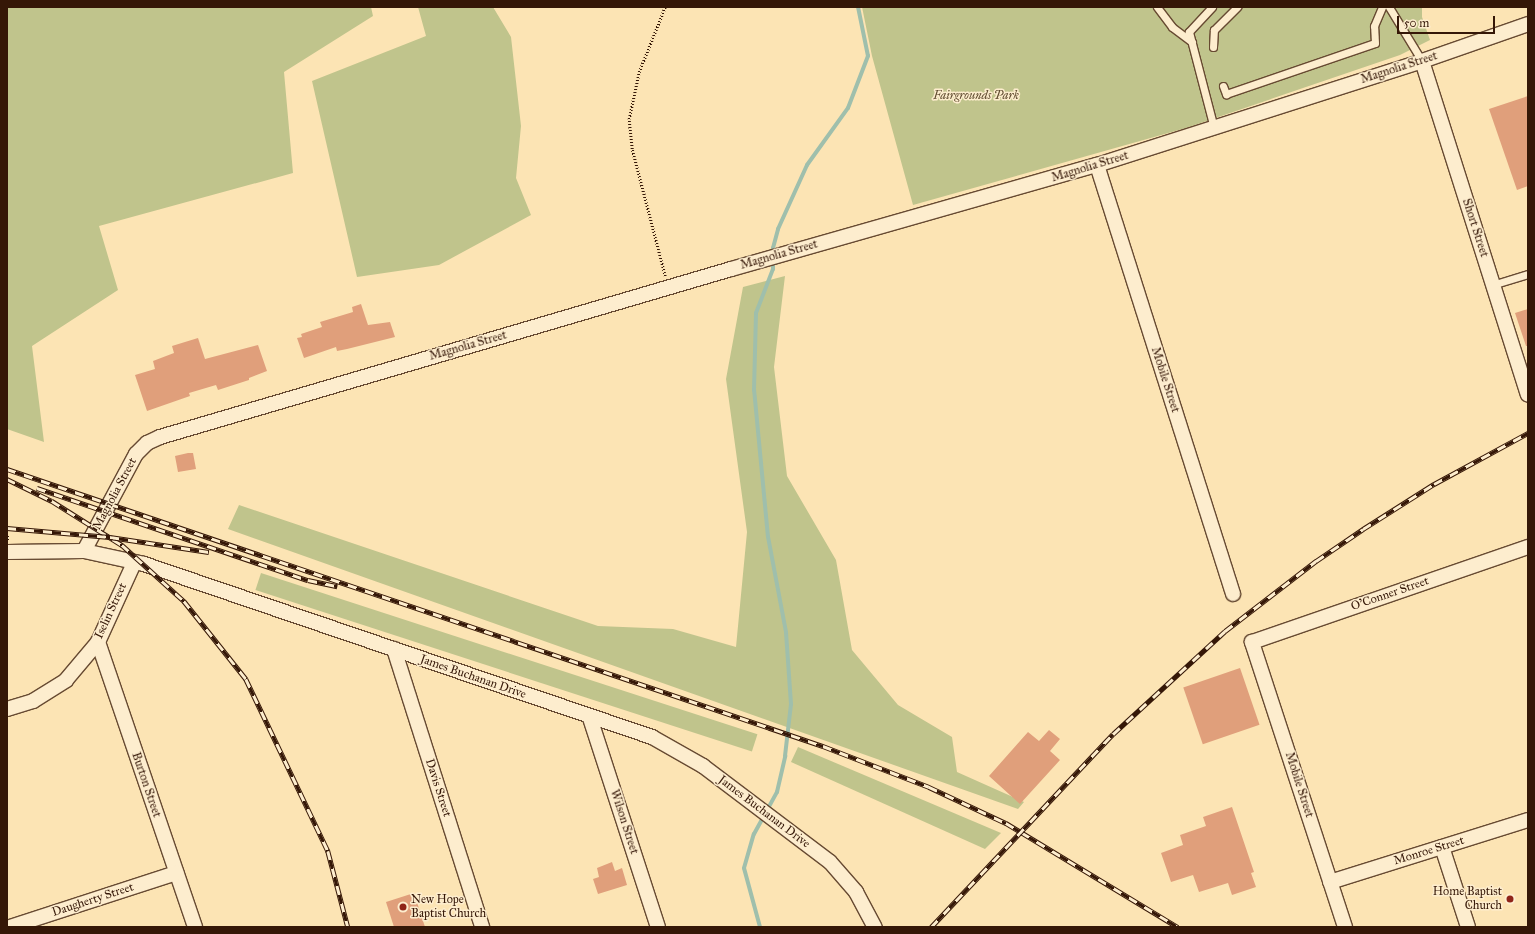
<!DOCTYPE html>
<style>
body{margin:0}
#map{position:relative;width:1535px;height:934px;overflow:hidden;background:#fce4b4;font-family:"IM FELL Great Primer",serif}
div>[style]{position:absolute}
.green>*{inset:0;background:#c0c48c;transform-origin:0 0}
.stream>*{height:4px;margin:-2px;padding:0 2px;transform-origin:2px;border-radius:2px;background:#9fbfac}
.building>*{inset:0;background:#e09f7b;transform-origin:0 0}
.path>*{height:2.5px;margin-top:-1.25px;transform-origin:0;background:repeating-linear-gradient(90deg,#351707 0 1px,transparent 0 3px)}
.roads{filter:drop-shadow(1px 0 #674a32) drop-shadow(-1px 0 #674a32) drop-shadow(0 1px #674a32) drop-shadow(0 -1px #674a32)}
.lane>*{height:7px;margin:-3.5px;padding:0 3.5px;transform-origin:3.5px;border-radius:3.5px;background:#fdedce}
.street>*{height:14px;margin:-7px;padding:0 7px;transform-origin:7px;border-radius:7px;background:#fdedce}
.rail>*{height:4.5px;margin-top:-2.25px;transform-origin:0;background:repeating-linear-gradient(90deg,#fdedce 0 9px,#351707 0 18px);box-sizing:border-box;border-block:1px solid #351707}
.dots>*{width:11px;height:11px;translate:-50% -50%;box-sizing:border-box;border:2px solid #fdedce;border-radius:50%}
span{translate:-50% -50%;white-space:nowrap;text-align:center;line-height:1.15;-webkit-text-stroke:3px #fdedce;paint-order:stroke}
.street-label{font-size:12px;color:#351707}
.park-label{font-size:12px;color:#5f4b2f;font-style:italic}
.poi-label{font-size:12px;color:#351707}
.right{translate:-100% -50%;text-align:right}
.left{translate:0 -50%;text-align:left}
.frame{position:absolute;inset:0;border:8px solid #351707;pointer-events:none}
.scale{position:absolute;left:1397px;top:16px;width:98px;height:18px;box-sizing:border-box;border:2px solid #351707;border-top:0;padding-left:5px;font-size:12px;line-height:14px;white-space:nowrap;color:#351707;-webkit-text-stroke:3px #fdedce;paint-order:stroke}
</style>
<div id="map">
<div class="green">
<div style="clip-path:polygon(7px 7px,371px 7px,373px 16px,284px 72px,293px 173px,99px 226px,118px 290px,32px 346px,44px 442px,7px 429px)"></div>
<div style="clip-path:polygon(418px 7px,493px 7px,511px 37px,521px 126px,516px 178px,531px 215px,439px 265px,357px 277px,312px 81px,426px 36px)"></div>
<div style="clip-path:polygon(862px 7px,1422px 7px,1422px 17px,1430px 40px,1400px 55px,1186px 128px,913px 205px,872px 56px)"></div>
<div style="clip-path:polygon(785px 276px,774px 367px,787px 476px,836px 560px,852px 650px,898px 705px,952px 737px,957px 772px,1024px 802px,1018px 809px,228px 529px,239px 505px,598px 626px,673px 629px,736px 647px,747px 532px,726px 379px,743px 287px)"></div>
<div style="left:261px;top:573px;width:522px;height:18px;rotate:18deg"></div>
<div style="clip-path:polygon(798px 747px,1001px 833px,985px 849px,791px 762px)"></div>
</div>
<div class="stream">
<div style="left:760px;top:927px;width:61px;rotate:-105.2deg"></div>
<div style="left:744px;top:868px;width:35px;rotate:-74deg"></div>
<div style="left:754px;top:834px;width:48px;rotate:-61.3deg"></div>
<div style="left:777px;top:792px;width:37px;rotate:-77deg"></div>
<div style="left:785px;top:756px;width:52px;rotate:-83.4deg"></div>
<div style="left:791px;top:704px;width:72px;rotate:-94deg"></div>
<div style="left:786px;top:632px;width:97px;rotate:-100.7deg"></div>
<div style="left:768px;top:537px;width:148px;rotate:-95.4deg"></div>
<div style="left:754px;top:390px;width:77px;rotate:-88.5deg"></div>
<div style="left:756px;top:313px;width:47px;rotate:-68.9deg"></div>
<div style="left:773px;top:269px;width:21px;rotate:-90deg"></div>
<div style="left:773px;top:248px;width:20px;rotate:-75deg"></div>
<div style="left:778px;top:229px;width:70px;rotate:-65.6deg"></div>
<div style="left:807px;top:165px;width:70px;rotate:-54.3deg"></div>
<div style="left:848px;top:108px;width:56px;rotate:-69deg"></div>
<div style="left:868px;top:56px;width:50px;rotate:-101.5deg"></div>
</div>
<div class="building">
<div style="clip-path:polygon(1528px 96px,1528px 186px,1517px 190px,1489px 109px)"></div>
<div style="clip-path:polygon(361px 304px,368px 325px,390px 322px,395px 337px,347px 349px,337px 351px,336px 347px,304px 358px,297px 338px,302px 337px,301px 334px,322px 327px,320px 322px,353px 312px,352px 307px)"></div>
<div style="clip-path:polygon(1528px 309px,1528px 346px,1526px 346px,1515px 313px)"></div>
<div style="clip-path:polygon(198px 338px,205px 359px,258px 345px,267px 371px,249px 378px,249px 380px,218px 390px,216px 385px,189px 393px,190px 396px,147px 411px,135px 375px,155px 369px,153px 361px,174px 353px,172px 346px)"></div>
<div style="clip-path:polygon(188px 453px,193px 453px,196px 469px,178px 472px,175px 456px)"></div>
<div style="left:1240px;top:668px;width:60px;height:60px;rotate:71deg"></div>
<div style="clip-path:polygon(1049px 730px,1060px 739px,1050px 751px,1060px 760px,1020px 804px,989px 776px,1028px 732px,1039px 741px)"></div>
<div style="clip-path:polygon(1232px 807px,1254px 872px,1251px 873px,1256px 887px,1232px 895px,1228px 883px,1199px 892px,1193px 875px,1171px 882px,1161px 853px,1183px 845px,1180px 835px,1206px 826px,1203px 817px)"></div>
<div style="clip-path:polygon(612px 862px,615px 871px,622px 868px,627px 885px,598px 894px,593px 879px,599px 877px,597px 868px)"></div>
<div style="clip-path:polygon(414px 893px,425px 927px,394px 927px,386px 902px)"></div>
</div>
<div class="path">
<div style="left:665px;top:276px;width:131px;rotate:-104.6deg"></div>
<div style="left:632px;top:149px;width:30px;rotate:-96deg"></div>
<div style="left:629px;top:119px;width:48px;rotate:-78deg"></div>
<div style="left:639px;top:72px;width:70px;rotate:-68.2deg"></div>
</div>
<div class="roads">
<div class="lane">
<div style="left:1157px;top:7px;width:25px;rotate:53deg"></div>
<div style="left:1172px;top:27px;width:25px;rotate:37deg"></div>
<div style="left:1212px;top:7px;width:34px;rotate:133deg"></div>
<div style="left:1189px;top:32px;width:99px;rotate:75.4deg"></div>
<div style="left:1389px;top:7px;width:63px;rotate:58.6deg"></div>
<div style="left:1213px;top:47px;width:17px;rotate:-87deg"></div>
<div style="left:1214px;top:30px;width:33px;rotate:-45deg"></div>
<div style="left:1223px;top:86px;width:9px;rotate:69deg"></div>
<div style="left:1226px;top:94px;width:157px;rotate:-18.9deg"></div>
<div style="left:1375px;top:43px;width:17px;rotate:-93deg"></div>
<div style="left:1374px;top:26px;width:21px;rotate:-67deg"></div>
<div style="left:1492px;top:285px;width:38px;rotate:-17deg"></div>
</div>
<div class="street">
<div style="left:1422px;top:61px;width:350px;rotate:72.4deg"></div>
<div style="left:1097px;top:165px;width:450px;rotate:72.4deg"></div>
<div style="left:84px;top:551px;width:110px;rotate:-61.8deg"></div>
<div style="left:136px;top:454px;width:16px;rotate:-45deg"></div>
<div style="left:147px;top:443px;width:14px;rotate:-25deg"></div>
<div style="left:160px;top:437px;width:595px;rotate:-16.39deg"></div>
<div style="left:731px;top:269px;width:380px;rotate:-15.9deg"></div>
<div style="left:1097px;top:165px;width:341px;rotate:-17.7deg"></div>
<div style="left:1422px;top:61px;width:112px;rotate:-19.2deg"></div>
<div style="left:7px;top:552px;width:77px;rotate:-0.7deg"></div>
<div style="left:84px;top:551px;width:61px;rotate:12.2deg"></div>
<div style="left:144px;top:564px;width:537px;rotate:18.81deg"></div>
<div style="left:652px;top:737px;width:59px;rotate:29.6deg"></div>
<div style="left:703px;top:766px;width:159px;rotate:37.1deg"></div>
<div style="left:830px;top:862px;width:40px;rotate:49deg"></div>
<div style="left:856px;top:892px;width:40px;rotate:62deg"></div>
<div style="left:98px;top:642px;width:301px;rotate:71.2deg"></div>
<div style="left:394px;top:649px;width:292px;rotate:72.4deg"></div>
<div style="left:7px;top:709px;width:27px;rotate:-17deg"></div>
<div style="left:33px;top:701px;width:39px;rotate:-32deg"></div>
<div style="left:66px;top:680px;width:50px;rotate:-49.9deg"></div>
<div style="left:98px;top:642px;width:87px;rotate:-65.5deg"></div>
<div style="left:590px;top:718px;width:220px;rotate:72deg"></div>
<div style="left:1442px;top:847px;width:84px;rotate:72deg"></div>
<div style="left:1330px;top:882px;width:207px;rotate:-17.4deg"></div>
<div style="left:10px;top:927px;width:175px;rotate:-18deg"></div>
<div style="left:1345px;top:927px;width:300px;rotate:-108.1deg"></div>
<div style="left:1252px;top:642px;width:292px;rotate:-19deg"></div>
</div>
</div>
<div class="rail">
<div style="left:7px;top:469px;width:862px;rotate:18.75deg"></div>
<div style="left:823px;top:746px;width:114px;rotate:21.1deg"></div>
<div style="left:929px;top:787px;width:85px;rotate:25.1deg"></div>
<div style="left:1006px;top:823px;width:201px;rotate:31.2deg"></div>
<div style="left:7px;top:479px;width:50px;rotate:26.1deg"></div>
<div style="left:52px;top:501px;width:83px;rotate:32.2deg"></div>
<div style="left:122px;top:545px;width:84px;rotate:42.1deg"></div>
<div style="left:184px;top:601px;width:100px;rotate:51.5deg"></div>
<div style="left:246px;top:679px;width:191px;rotate:64.5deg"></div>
<div style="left:328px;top:851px;width:79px;rotate:75.3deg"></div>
<div style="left:37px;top:488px;width:286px;rotate:18.8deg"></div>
<div style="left:308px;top:580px;width:30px;rotate:12deg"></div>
<div style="left:7px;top:528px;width:103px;rotate:5deg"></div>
<div style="left:110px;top:537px;width:100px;rotate:8.6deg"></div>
<div style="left:7px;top:538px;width:2px"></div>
<div style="left:931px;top:927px;width:265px;rotate:-46.7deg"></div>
<div style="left:1113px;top:734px;width:152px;rotate:-42.6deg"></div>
<div style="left:1225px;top:631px;width:115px;rotate:-37.6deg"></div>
<div style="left:1316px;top:561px;width:57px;rotate:-34.2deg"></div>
<div style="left:1363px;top:529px;width:84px;rotate:-32.4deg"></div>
<div style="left:1434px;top:484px;width:107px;rotate:-28.5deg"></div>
</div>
<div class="dots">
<div style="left:1510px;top:899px;background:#8f2418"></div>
<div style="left:403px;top:907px;background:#8f2418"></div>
</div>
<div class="street-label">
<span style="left:1399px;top:68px;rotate:-18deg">Magnolia Street</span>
<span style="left:1090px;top:167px;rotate:-17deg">Magnolia Street</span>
<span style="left:1475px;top:228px;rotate:72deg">Short Street</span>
<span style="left:779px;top:255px;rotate:-16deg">Magnolia Street</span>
<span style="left:468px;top:346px;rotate:-16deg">Magnolia Street</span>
<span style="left:1165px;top:380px;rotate:72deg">Mobile Street</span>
<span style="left:115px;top:494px;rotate:-62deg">Magnolia Street</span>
<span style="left:1390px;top:594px;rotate:-19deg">O'Conner Street</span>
<span style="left:111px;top:611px;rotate:-65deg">Iselin Street</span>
<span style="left:473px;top:677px;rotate:19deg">James Buchanan Drive</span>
<span style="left:146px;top:785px;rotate:71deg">Burton Street</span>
<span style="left:1299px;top:785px;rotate:72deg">Mobile Street</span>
<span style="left:438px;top:788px;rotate:72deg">Davis Street</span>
<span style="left:764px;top:812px;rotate:37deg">James Buchanan Drive</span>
<span style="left:624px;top:822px;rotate:72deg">Wilson Street</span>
<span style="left:1429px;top:851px;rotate:-17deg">Monroe Street</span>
<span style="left:93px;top:900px;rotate:-18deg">Daugherty Street</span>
</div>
<div class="park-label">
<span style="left:976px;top:96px">Fairgrounds Park</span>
</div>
<div class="poi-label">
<span class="right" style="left:1502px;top:899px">Home Baptist<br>Church</span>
<span class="left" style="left:411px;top:907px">New Hope<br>Baptist Church</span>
</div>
<div class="frame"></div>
<div class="scale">50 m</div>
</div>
